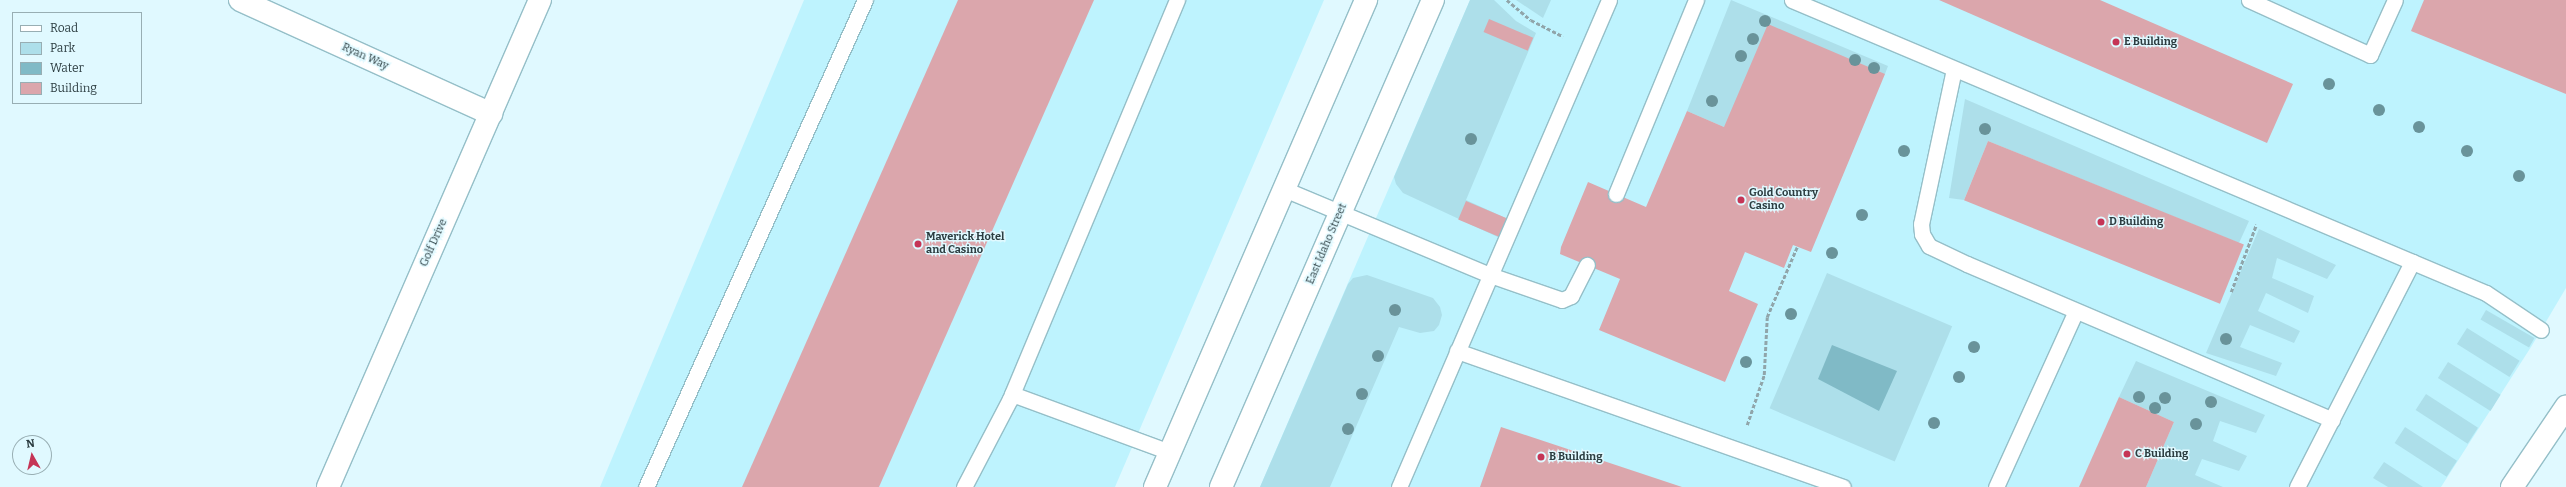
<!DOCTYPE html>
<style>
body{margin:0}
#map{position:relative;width:2566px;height:487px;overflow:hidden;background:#e0f9ff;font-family:Bitter,serif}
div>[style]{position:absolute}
.built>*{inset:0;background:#bef3fe}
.green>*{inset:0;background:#addfea;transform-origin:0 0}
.water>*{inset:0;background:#80bac6}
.building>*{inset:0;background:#dba6ac;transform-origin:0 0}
.path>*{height:2.5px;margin-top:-1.25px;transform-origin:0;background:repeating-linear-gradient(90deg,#90a5aa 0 4px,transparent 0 6px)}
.roads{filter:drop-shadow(1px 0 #95bfc8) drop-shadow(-1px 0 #95bfc8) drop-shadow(0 1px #95bfc8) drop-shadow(0 -1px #95bfc8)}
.service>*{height:15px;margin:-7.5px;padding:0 7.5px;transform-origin:7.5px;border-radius:7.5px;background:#fff}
.minor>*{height:22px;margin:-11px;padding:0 11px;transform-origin:11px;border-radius:11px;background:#fff}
.primary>*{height:22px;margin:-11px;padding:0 11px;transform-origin:11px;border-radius:11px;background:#fff}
.trees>*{width:12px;height:12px;margin:-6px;border-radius:50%;background:#69939a}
.dots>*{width:11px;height:11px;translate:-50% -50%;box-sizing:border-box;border:2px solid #e0f9ff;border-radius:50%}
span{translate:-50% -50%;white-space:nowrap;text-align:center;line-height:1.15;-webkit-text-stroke:3px #e0f9ff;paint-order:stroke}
.poi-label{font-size:11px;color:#2c3d41;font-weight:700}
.left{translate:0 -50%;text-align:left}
.street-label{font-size:11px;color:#2c3d41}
.legend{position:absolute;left:12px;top:12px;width:130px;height:92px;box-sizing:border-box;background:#e0f9ff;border:1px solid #98aeb3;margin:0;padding:5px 7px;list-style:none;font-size:12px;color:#2c3d41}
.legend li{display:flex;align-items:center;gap:8px;height:20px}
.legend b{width:20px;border:1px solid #98aeb3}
.north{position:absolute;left:12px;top:435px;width:40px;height:40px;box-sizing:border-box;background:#e0f9ff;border:1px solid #98aeb3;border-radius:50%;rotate:352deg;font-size:11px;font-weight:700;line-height:16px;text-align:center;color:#2c3d41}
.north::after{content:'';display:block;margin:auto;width:14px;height:18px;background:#c53556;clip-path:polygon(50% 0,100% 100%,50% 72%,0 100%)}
</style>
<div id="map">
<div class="built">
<div style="clip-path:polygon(804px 0,1324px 0,1115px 487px,600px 487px)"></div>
<div style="clip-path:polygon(1470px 0,2566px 0,2566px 288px,2531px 347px,2441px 487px,1260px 487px)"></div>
</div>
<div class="green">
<div style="clip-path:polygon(1470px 0,1494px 0,1516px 21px,1536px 33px,1466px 200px,1510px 220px,1502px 239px,1403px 193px,1396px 184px,1394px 177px)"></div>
<div style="clip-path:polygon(1516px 0,1551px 0,1543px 18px)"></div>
<div style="clip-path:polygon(1731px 0,1888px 66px,1885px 74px,1724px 127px,1687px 111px)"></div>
<div style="clip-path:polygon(1965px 99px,2249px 221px,2239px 243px,1988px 141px,1964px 200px,1949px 198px)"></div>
<div style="clip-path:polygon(2259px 229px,2336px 265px,2327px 279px,2277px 258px,2272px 278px,2314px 296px,2308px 313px,2266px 293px,2258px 311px,2300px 331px,2294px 343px,2250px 325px,2240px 347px,2282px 363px,2276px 376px,2206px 353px)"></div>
<div style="left:1827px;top:273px;width:136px;height:147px;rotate:23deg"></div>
<div style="clip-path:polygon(1367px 275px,1433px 298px,1440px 307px,1442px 315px,1439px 325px,1434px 331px,1420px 333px,1399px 327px,1330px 487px,1260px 487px,1348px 284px,1353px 278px)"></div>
<div style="left:2486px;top:310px;width:56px;height:11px;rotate:30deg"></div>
<div style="left:2467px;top:328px;width:62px;height:19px;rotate:32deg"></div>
<div style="clip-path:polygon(2136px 361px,2265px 415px,2256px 433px,2220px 421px,2213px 441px,2247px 456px,2239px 471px,2202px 459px,2195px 475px,2223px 487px,2146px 487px,2174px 422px,2119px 397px)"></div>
<div style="left:2448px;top:362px;width:62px;height:19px;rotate:32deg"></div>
<div style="left:2426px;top:394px;width:62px;height:19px;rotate:33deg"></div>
<div style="left:2405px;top:427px;width:62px;height:19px;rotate:33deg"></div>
<div style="clip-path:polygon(2384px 462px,2423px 487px,2388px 487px,2373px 478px)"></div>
</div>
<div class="water">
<div style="clip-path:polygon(1832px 345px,1897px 371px,1879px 411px,1818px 379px)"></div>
</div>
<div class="building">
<div style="clip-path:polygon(958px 0,1094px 0,879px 487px,742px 487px)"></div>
<div style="clip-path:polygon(1939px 0,2100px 0,2293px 84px,2267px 143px)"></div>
<div style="clip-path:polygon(2424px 0,2566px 0,2566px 94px,2411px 31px)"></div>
<div style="left:1489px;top:19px;width:48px;height:14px;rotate:23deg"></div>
<div style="clip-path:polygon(1768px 24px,1885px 74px,1811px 252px,1793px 245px,1784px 268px,1745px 252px,1729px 291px,1758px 304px,1725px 382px,1599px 330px,1620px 279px,1560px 254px,1561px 247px,1588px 182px,1646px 207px,1687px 111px,1724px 127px)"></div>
<div style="left:1988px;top:141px;width:276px;height:64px;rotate:22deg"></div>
<div style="left:1466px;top:201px;width:48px;height:20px;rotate:23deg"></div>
<div style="clip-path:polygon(2119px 397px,2174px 422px,2146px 487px,2079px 487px)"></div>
<div style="clip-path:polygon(1501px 427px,1682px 487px,1480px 487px)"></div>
</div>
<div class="path">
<div style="left:1507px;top:0;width:31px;rotate:40deg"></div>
<div style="left:1531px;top:20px;width:36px;rotate:27deg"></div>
<div style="left:2231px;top:292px;width:72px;rotate:-69.5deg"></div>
<div style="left:1747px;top:425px;width:53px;rotate:-71.2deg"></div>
<div style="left:1764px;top:375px;width:58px;rotate:-87deg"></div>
<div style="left:1767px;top:317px;width:76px;rotate:-66.8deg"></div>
</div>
<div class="roads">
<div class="service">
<div style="left:1792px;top:0;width:753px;rotate:22.89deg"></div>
<div style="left:2486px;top:293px;width:66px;rotate:33.9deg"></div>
<div style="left:2249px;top:0;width:133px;rotate:24.4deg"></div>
<div style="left:2370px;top:55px;width:60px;rotate:-65.6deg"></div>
<div style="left:1954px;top:69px;width:158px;rotate:102deg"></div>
<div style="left:1921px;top:224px;width:10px;rotate:84deg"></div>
<div style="left:1922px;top:234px;width:14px;rotate:60deg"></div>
<div style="left:1929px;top:246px;width:42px;rotate:25.3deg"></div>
<div style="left:1967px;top:264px;width:397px;rotate:23.1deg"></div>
<div style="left:1284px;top:189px;width:223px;rotate:22.7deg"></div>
<div style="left:1490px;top:275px;width:76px;rotate:19.1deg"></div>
<div style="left:1562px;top:300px;width:10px;rotate:-24deg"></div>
<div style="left:1571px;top:296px;width:35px;rotate:-63deg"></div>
<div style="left:1616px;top:194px;width:210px;rotate:-67.6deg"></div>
<div style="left:1457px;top:351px;width:409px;rotate:19.4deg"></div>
<div style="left:1012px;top:394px;width:168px;rotate:20.2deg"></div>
<div style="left:646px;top:487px;width:534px;rotate:-65.79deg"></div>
<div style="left:964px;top:487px;width:99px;rotate:-62.4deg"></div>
<div style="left:1010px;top:399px;width:433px;rotate:-67.3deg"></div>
<div style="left:1399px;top:487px;width:530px;rotate:-66.67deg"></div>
<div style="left:1996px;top:487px;width:193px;rotate:-65.6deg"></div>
<div style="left:2297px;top:487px;width:253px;rotate:-62.9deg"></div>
</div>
<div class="minor">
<div style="left:240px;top:0;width:276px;rotate:24.4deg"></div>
<div style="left:328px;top:487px;width:531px;rotate:-66.48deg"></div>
<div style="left:2512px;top:487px;width:97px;rotate:-56deg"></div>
</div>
<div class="primary">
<div style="left:1155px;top:487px;width:531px;rotate:-66.57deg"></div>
<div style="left:1221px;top:487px;width:531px;rotate:-66.48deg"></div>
</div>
</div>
<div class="trees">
<div style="left:1765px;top:21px"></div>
<div style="left:1753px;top:39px"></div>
<div style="left:1741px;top:56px"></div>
<div style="left:1855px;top:60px"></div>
<div style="left:1874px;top:68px"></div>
<div style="left:2329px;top:84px"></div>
<div style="left:1712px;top:101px"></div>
<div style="left:2379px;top:110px"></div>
<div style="left:2419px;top:127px"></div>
<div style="left:1985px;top:129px"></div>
<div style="left:1471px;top:139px"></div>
<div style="left:1904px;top:151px"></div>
<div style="left:2467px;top:151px"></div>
<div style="left:2519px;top:176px"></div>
<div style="left:1862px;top:215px"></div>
<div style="left:1832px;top:253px"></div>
<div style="left:1395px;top:310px"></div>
<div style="left:1791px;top:314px"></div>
<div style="left:2226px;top:339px"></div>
<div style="left:1974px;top:347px"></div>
<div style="left:1378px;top:356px"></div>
<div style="left:1746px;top:362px"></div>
<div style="left:1959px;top:377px"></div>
<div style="left:1362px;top:394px"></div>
<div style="left:2139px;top:397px"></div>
<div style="left:2165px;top:398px"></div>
<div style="left:2211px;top:402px"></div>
<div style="left:2155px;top:408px"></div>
<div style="left:1934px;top:423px"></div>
<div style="left:2196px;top:424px"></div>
<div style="left:1348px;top:429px"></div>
</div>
<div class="dots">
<div style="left:2116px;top:42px;background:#c53556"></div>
<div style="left:1741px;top:200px;background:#c53556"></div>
<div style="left:2101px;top:222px;background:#c53556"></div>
<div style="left:918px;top:244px;background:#c53556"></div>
<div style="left:2127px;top:454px;background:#c53556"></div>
<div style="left:1541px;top:457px;background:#c53556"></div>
</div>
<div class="poi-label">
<span class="left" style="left:2124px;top:42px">E Building</span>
<span class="left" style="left:1749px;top:200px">Gold Country<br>Casino</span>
<span class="left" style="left:2109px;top:222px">D Building</span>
<span class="left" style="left:926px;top:244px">Maverick Hotel<br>and Casino</span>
<span class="left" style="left:2135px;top:454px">C Building</span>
<span class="left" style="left:1549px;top:457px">B Building</span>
</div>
<div class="street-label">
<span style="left:365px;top:57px;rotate:24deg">Ryan Way</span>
<span style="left:434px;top:243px;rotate:-66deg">Golf Drive</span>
<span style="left:1327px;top:244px;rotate:-67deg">East Idaho Street</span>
</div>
<ul class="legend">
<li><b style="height:5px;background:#fff"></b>Road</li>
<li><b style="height:11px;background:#addfea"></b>Park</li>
<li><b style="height:11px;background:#80bac6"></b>Water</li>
<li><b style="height:11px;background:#dba6ac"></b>Building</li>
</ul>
<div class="north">N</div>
</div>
